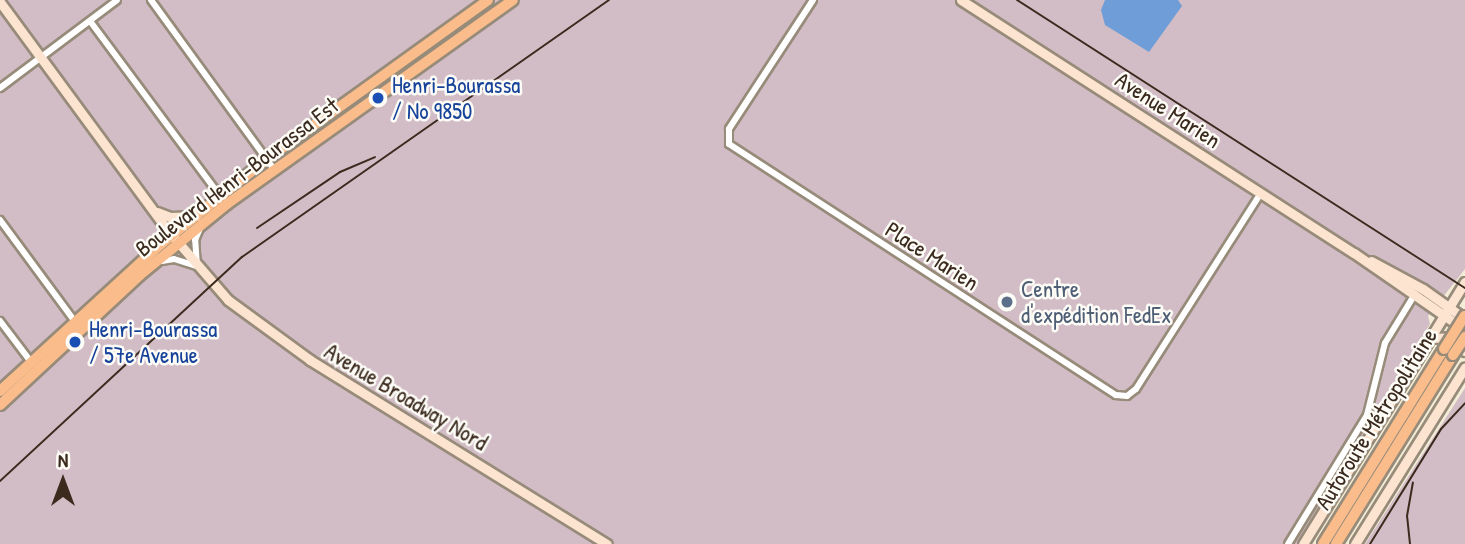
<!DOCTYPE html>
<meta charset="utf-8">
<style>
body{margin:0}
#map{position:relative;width:1465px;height:544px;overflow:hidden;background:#f3ecd6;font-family:"Patrick Hand",sans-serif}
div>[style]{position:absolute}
.industrial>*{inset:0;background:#d2bdc6}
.water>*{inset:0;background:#6f9dd7}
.roads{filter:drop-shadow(2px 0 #978b7a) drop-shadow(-2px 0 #978b7a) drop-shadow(0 2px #978b7a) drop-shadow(0 -2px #978b7a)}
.street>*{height:6px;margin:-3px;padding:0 3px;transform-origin:3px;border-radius:3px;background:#fff}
.secondary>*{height:9px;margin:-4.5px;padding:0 4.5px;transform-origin:4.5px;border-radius:4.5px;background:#fde4d1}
.primary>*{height:10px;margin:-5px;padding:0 5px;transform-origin:5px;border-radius:5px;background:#fabc8b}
.highway>*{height:10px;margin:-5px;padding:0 5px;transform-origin:5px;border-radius:5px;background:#fabc8b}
.rail>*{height:2px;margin:-1px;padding:0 1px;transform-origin:1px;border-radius:1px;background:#3b2a1e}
.bridges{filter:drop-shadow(2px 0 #978b7a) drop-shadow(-2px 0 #978b7a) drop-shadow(0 2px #978b7a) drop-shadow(0 -2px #978b7a)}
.highway-bridge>*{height:10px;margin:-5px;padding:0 5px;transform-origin:5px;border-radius:5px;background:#fabc8b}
.dots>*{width:19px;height:19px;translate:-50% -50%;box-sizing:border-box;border:4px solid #fdfcf7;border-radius:50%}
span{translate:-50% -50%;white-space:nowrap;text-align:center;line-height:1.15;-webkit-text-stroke:5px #fdfcf7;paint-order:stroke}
.transit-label{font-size:23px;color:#164399}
.left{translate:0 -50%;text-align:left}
.street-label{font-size:23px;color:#3b2a1e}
.service-label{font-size:23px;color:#4e5e75}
.north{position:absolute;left:28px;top:446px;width:70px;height:70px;-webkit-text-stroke:5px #fdfcf7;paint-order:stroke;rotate:0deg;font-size:19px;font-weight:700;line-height:28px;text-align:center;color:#3b2a1e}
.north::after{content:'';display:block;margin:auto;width:24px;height:32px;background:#3b2a1e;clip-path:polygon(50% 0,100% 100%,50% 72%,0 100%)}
</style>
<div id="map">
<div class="industrial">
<div style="clip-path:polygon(0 0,1465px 0,1465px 269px,1428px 316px,1430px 324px,1297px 544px,0 544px)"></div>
<div style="clip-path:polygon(1465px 388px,1465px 544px,1365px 544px,1367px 541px)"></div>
</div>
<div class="water">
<div style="clip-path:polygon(1105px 0,1178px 0,1182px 6px,1149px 52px,1105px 25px,1101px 10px)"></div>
</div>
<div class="roads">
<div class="street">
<div style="left:151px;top:0;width:208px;rotate:54deg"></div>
<div style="left:813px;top:0;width:154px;rotate:123.1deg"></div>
<div style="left:729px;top:129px;width:15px;rotate:90deg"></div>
<div style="left:729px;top:144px;width:461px;rotate:33deg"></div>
<div style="left:1116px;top:395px;width:11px;rotate:5deg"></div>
<div style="left:1127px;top:396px;width:11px;rotate:-38deg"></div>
<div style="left:1136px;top:389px;width:232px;rotate:-57.5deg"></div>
<div style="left:90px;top:21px;width:218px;rotate:53.4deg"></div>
<div style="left:0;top:88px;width:146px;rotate:-36.9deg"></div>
<div style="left:0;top:220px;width:128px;rotate:53.6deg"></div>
<div style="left:162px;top:261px;width:12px;rotate:-9deg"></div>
<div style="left:174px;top:259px;width:24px;rotate:17deg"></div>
<div style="left:197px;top:266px;width:26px;rotate:-94deg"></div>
<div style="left:195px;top:240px;width:13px;rotate:-67deg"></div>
<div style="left:0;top:321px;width:51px;rotate:52.9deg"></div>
<div style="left:1288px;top:544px;width:151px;rotate:-58.5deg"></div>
<div style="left:1367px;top:415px;width:74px;rotate:-76deg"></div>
<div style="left:1385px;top:343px;width:57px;rotate:-58.5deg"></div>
</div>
<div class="secondary">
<div style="left:961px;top:0;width:467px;rotate:32.8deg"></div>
<div style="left:1354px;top:253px;width:135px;rotate:34.7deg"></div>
<div style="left:0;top:2px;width:279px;rotate:53.7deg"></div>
<div style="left:165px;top:227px;width:96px;rotate:49.2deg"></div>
<div style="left:228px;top:300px;width:102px;rotate:36.2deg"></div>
<div style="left:310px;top:360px;width:349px;rotate:31.8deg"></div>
<div style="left:157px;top:212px;width:14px;rotate:21deg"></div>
<div style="left:170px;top:217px;width:26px;rotate:-2deg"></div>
<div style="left:1371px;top:261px;width:59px;rotate:28.3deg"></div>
<div style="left:1423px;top:289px;width:52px;rotate:35.5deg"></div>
<div style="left:1430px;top:338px;width:24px;rotate:-2deg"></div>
<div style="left:1454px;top:337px;width:18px;rotate:52deg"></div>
<div style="left:1303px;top:544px;width:308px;rotate:-58.3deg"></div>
<div style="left:1355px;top:544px;width:208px;rotate:-58.1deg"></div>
</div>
<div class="primary">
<div style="left:0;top:391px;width:218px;rotate:-42.4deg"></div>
<div style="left:161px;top:244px;width:136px;rotate:-38.7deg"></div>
<div style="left:267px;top:159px;width:272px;rotate:-35.7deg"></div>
<div style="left:0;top:405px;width:191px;rotate:-42.9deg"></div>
<div style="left:140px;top:275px;width:112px;rotate:-39.2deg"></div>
<div style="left:227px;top:204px;width:351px;rotate:-35.5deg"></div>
</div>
<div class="highway">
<div style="left:1323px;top:544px;width:229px;rotate:-58.2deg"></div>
<div style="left:1336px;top:544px;width:222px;rotate:-58.2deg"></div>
</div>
</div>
<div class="rail">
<div style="left:1017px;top:0;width:533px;rotate:32.74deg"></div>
<div style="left:257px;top:228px;width:100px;rotate:-34deg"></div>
<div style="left:340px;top:172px;width:38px;rotate:-23deg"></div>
<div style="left:0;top:481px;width:330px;rotate:-42.8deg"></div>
<div style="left:242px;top:257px;width:448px;rotate:-35deg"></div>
<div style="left:1370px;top:544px;width:135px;rotate:-58.3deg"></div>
<div style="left:1441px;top:429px;width:35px;rotate:-47deg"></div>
<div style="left:1410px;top:544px;width:28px;rotate:-96deg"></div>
<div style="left:1407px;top:516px;width:34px;rotate:-80deg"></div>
</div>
<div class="bridges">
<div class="highway-bridge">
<div style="left:1444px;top:349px;width:39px;rotate:-58deg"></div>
<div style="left:1453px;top:355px;width:22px;rotate:-56deg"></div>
</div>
</div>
<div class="dots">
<div style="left:378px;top:98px;background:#1a4fb4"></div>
<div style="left:1007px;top:302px;background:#5c6f8a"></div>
<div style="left:75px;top:342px;background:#1a4fb4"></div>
</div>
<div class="transit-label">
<span class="left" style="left:392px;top:98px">Henri-Bourassa<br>/ No 9850</span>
<span class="left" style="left:89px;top:342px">Henri-Bourassa<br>/ 57e Avenue</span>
</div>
<div class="street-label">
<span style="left:1168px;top:110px;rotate:33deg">Avenue Marien</span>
<span style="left:237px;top:177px;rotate:-37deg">Boulevard Henri-Bourassa Est</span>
<span style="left:932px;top:256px;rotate:33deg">Place Marien</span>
<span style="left:406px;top:397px;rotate:31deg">Avenue Broadway Nord</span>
<span style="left:1376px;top:419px;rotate:-58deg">Autoroute Métropolitaine</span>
</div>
<div class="service-label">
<span class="left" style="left:1021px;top:302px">Centre<br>d'expédition FedEx</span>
</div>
<div class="north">N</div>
</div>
